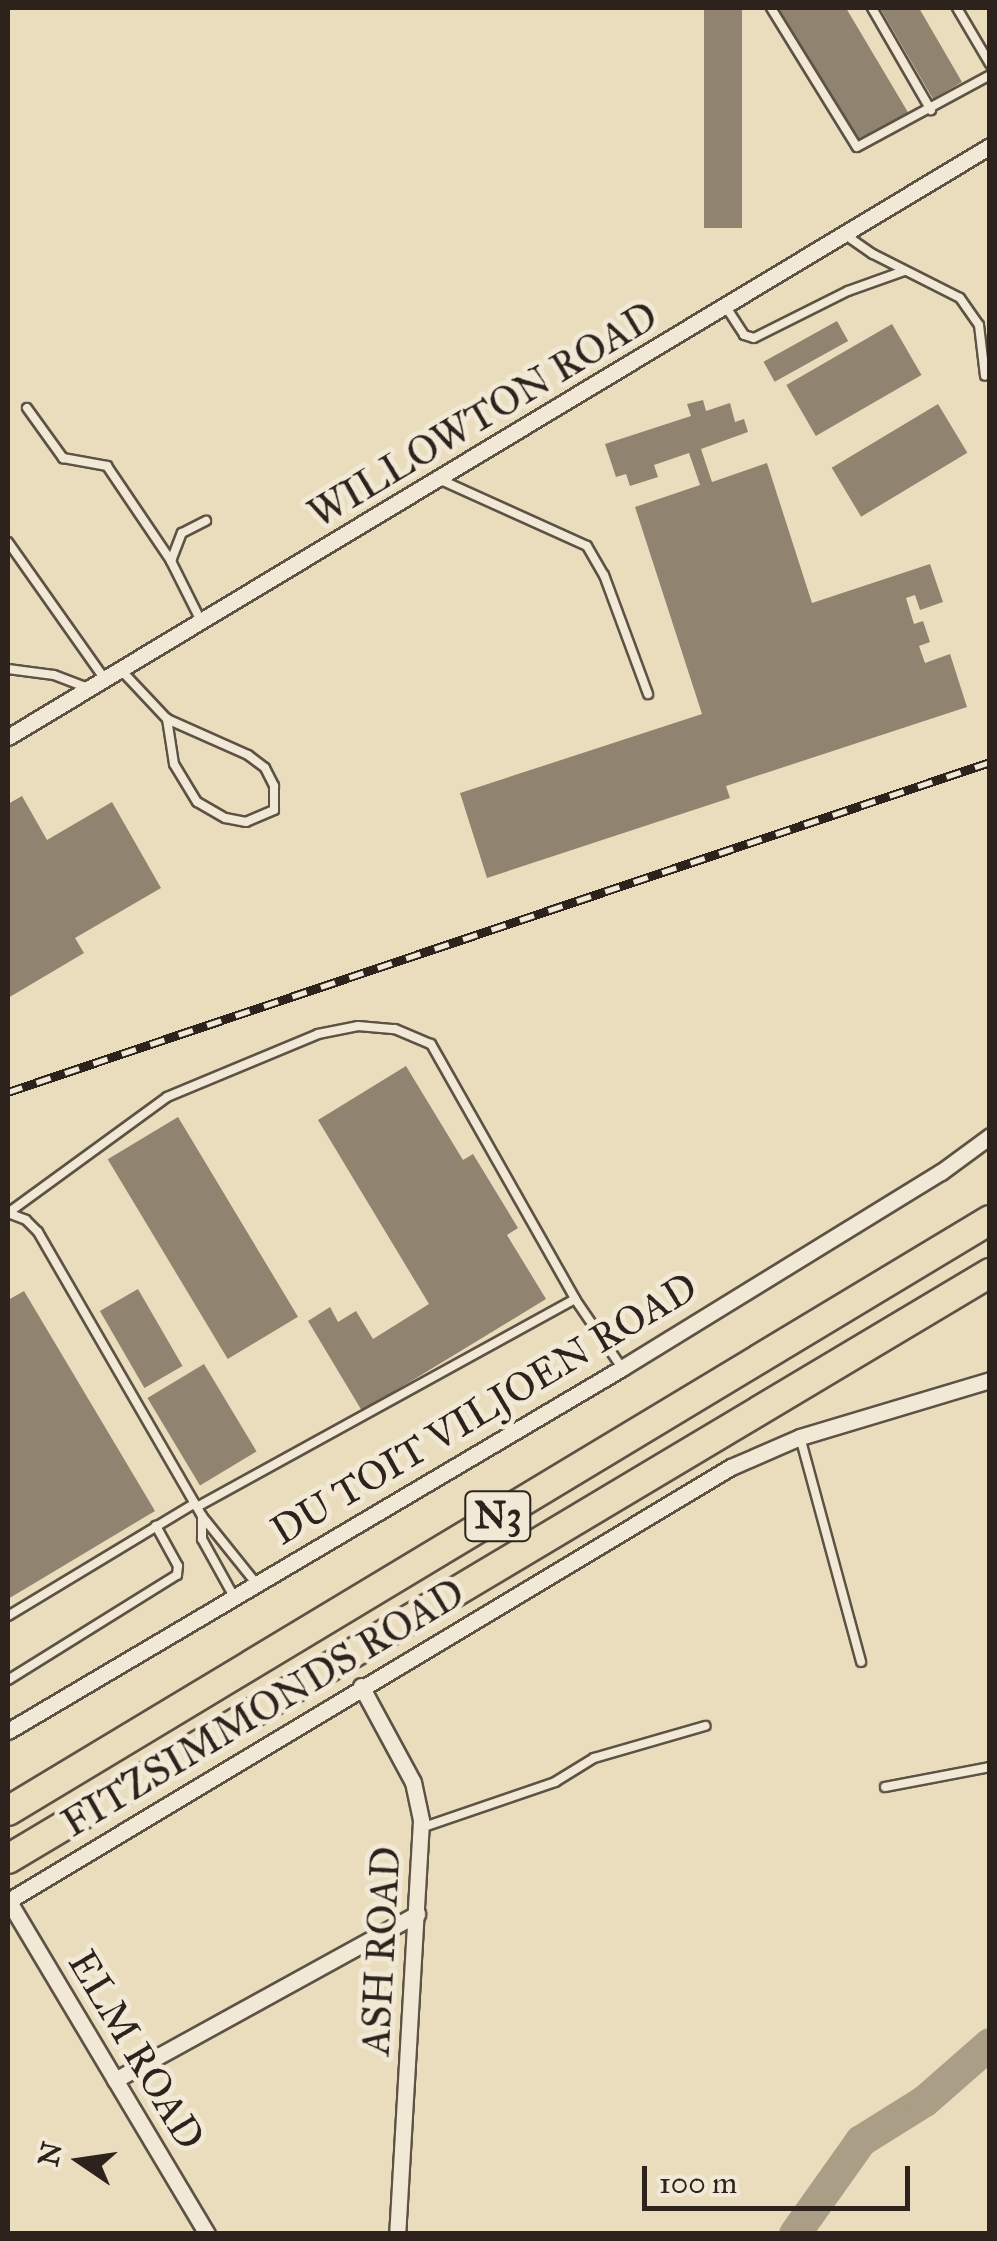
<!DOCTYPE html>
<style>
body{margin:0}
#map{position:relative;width:997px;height:2241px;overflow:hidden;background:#eaddbe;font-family:"IM FELL Great Primer",serif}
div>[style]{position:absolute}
.river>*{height:32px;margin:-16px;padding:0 16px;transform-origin:16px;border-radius:16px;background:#aa9e87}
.building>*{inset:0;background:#908470;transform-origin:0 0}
.roads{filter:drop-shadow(2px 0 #5d5244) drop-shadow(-2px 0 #5d5244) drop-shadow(0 2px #5d5244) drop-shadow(0 -2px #5d5244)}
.lane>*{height:8px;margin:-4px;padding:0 4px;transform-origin:4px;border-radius:4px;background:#f1e9d5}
.street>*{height:15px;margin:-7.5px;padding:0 7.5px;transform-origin:7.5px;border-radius:7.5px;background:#f1e9d5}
.highway>*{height:28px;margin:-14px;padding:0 14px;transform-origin:14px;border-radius:14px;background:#eaddbe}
.rail>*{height:9px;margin-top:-4.5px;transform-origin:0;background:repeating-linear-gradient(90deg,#f1e9d5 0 15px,#2e231c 0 30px);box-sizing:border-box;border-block:2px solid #2e231c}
span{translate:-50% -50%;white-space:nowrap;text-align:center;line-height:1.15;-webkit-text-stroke:10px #f1e9d5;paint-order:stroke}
.shield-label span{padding:2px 8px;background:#f1e9d5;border:2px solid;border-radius:8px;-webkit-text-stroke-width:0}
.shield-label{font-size:38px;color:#2e231c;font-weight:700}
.street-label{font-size:40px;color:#2e231c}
.frame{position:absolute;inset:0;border:10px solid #2e231c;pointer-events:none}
.north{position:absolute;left:30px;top:2111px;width:100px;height:100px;-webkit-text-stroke:8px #f1e9d5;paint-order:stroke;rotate:283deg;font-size:28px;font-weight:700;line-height:40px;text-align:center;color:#2e231c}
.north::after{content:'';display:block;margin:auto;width:35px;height:45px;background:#2e231c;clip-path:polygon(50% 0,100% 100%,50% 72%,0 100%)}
.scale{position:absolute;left:642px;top:2166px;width:268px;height:45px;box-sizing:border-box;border:5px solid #2e231c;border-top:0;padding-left:12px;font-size:30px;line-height:35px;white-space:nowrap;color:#2e231c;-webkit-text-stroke:8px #f1e9d5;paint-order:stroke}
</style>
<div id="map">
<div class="river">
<div style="left:795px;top:2234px;width:114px;rotate:-54.6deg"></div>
<div style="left:861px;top:2141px;width:75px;rotate:-32deg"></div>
<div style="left:925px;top:2101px;width:86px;rotate:-41.2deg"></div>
</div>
<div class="building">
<div style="left:704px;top:8px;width:38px;height:220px"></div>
<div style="clip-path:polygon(776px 8px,846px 8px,909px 114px,858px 145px)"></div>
<div style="clip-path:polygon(880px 8px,919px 8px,962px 82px,933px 99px)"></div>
<div style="left:837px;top:321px;width:23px;height:84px;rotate:61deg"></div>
<div style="left:892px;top:324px;width:59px;height:122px;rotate:60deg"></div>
<div style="clip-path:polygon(703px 400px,706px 411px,730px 403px,735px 422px,744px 419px,748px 432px,701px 449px,712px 482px,767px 463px,812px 603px,930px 564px,943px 602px,920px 610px,915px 595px,906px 598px,914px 624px,923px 621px,930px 642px,919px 646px,925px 663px,950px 654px,967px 707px,726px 786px,730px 798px,487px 878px,460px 793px,702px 714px,635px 507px,700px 485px,689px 453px,654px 465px,658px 477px,630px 486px,626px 474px,616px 477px,605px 444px,691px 416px,687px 404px)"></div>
<div style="left:938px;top:404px;width:57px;height:124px;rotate:59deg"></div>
<div style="clip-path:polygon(22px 796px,47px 840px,112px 802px,161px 888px,75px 938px,84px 953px,8px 998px,8px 804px)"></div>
<div style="clip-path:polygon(406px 1066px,463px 1160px,473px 1154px,518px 1228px,507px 1235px,546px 1299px,362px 1411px,308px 1321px,330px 1307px,338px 1322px,356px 1311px,373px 1339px,429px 1304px,318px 1120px)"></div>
<div style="left:178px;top:1117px;width:233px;height:82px;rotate:59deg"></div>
<div style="left:138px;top:1289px;width:89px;height:44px;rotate:60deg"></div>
<div style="clip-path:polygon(24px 1291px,155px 1511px,8px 1599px,8px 1300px)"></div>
<div style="left:204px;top:1364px;width:102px;height:66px;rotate:59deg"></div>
</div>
<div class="roads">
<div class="lane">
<div style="left:771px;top:8px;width:163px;rotate:58.3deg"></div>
<div style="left:857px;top:147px;width:151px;rotate:-28.4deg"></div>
<div style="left:872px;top:8px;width:118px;rotate:60deg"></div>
<div style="left:957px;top:8px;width:65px;rotate:59.5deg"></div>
<div style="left:844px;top:234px;width:35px;rotate:35deg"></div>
<div style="left:873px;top:254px;width:97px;rotate:26.8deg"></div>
<div style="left:960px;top:298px;width:33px;rotate:55deg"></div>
<div style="left:979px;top:325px;width:51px;rotate:83.3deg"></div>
<div style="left:726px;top:307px;width:33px;rotate:57deg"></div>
<div style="left:744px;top:335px;width:10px;rotate:17deg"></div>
<div style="left:754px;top:338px;width:105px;rotate:-26.6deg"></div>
<div style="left:848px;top:291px;width:59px;rotate:-19.7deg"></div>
<div style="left:27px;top:408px;width:62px;rotate:54.2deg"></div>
<div style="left:63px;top:458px;width:45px;rotate:10.3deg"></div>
<div style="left:107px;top:466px;width:115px;rotate:56deg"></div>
<div style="left:441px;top:480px;width:160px;rotate:24.3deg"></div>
<div style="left:587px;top:546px;width:34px;rotate:60deg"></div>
<div style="left:604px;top:575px;width:127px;rotate:69.7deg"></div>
<div style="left:8px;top:542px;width:166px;rotate:54.8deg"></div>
<div style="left:201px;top:621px;width:67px;rotate:-116.6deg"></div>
<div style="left:171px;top:561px;width:30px;rotate:-69deg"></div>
<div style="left:182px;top:533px;width:27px;rotate:-27deg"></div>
<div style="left:8px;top:669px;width:46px;rotate:7.4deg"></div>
<div style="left:54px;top:675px;width:33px;rotate:21deg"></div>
<div style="left:120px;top:669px;width:69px;rotate:46.8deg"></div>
<div style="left:167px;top:719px;width:89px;rotate:24deg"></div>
<div style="left:248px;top:755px;width:21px;rotate:37deg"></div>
<div style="left:265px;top:768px;width:20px;rotate:63deg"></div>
<div style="left:274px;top:786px;width:24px;rotate:90deg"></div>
<div style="left:274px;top:810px;width:30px;rotate:157deg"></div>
<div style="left:246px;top:822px;width:21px;rotate:-169deg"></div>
<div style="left:225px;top:818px;width:32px;rotate:-150deg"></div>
<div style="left:197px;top:802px;width:44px;rotate:-121.2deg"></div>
<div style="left:174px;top:764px;width:46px;rotate:-98.8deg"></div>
<div style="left:8px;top:1213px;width:197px;rotate:-36.1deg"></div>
<div style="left:167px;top:1097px;width:164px;rotate:-22.6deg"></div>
<div style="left:318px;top:1034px;width:41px;rotate:-11.3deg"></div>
<div style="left:358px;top:1026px;width:37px;rotate:5deg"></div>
<div style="left:395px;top:1029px;width:39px;rotate:23deg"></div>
<div style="left:431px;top:1044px;width:293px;rotate:60.5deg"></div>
<div style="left:575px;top:1299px;width:431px;rotate:151.2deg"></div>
<div style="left:8px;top:1213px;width:19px;rotate:21deg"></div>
<div style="left:26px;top:1220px;width:17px;rotate:45deg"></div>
<div style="left:38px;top:1232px;width:328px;rotate:60deg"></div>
<div style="left:202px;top:1516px;width:85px;rotate:51.2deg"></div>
<div style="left:575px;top:1299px;width:83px;rotate:55.7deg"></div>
<div style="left:800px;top:1437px;width:233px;rotate:74.8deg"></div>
<div style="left:202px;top:1516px;width:23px;rotate:90deg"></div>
<div style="left:202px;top:1539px;width:64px;rotate:61deg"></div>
<div style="left:8px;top:1616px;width:218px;rotate:-31.1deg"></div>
<div style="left:8px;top:1680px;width:199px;rotate:-31.9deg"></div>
<div style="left:177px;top:1575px;width:9px;rotate:-84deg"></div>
<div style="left:178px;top:1566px;width:46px;rotate:-118.8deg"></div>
<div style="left:885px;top:1787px;width:107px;rotate:-10.8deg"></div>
<div style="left:421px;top:1828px;width:142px;rotate:-18.9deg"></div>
<div style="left:555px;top:1782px;width:46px;rotate:-31.6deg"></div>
<div style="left:594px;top:1758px;width:116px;rotate:-16.1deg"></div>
</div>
<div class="street">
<div style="left:8px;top:737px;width:1146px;rotate:-31.04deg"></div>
<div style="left:361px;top:1686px;width:109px;rotate:61.6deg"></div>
<div style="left:413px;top:1782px;width:40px;rotate:78deg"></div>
<div style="left:421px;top:1821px;width:414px;rotate:93.3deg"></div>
<div style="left:8px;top:1731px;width:713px;rotate:-30.59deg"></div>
<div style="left:622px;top:1368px;width:374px;rotate:-31.6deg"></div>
<div style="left:941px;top:1172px;width:61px;rotate:-36.3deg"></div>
<div style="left:8px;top:1900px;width:389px;rotate:59.2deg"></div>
<div style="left:8px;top:1901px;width:843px;rotate:-30.98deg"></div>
<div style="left:731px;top:1467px;width:75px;rotate:-23.5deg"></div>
<div style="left:800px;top:1437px;width:198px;rotate:-16.7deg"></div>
<div style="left:115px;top:2080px;width:345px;rotate:-28.8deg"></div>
</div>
<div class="highway">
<div style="left:8px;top:1811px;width:1146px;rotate:-31.04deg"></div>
<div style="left:8px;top:1859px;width:1144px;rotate:-30.83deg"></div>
</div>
</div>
<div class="rail">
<div style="left:8px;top:1092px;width:1036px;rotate:-18.57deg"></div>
</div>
<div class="shield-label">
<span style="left:498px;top:1516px">N3</span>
</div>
<div class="street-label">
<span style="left:483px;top:415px;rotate:-31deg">WILLOWTON ROAD</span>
<span style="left:484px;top:1409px;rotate:-31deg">DU TOIT VILJOEN ROAD</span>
<span style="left:263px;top:1708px;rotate:-31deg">FITZSIMMONDS ROAD</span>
<span style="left:381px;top:1951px;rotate:-87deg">ASH ROAD</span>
<span style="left:136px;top:2050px;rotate:59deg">ELM ROAD</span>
</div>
<div class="frame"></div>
<div class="north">N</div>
<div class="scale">100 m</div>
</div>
